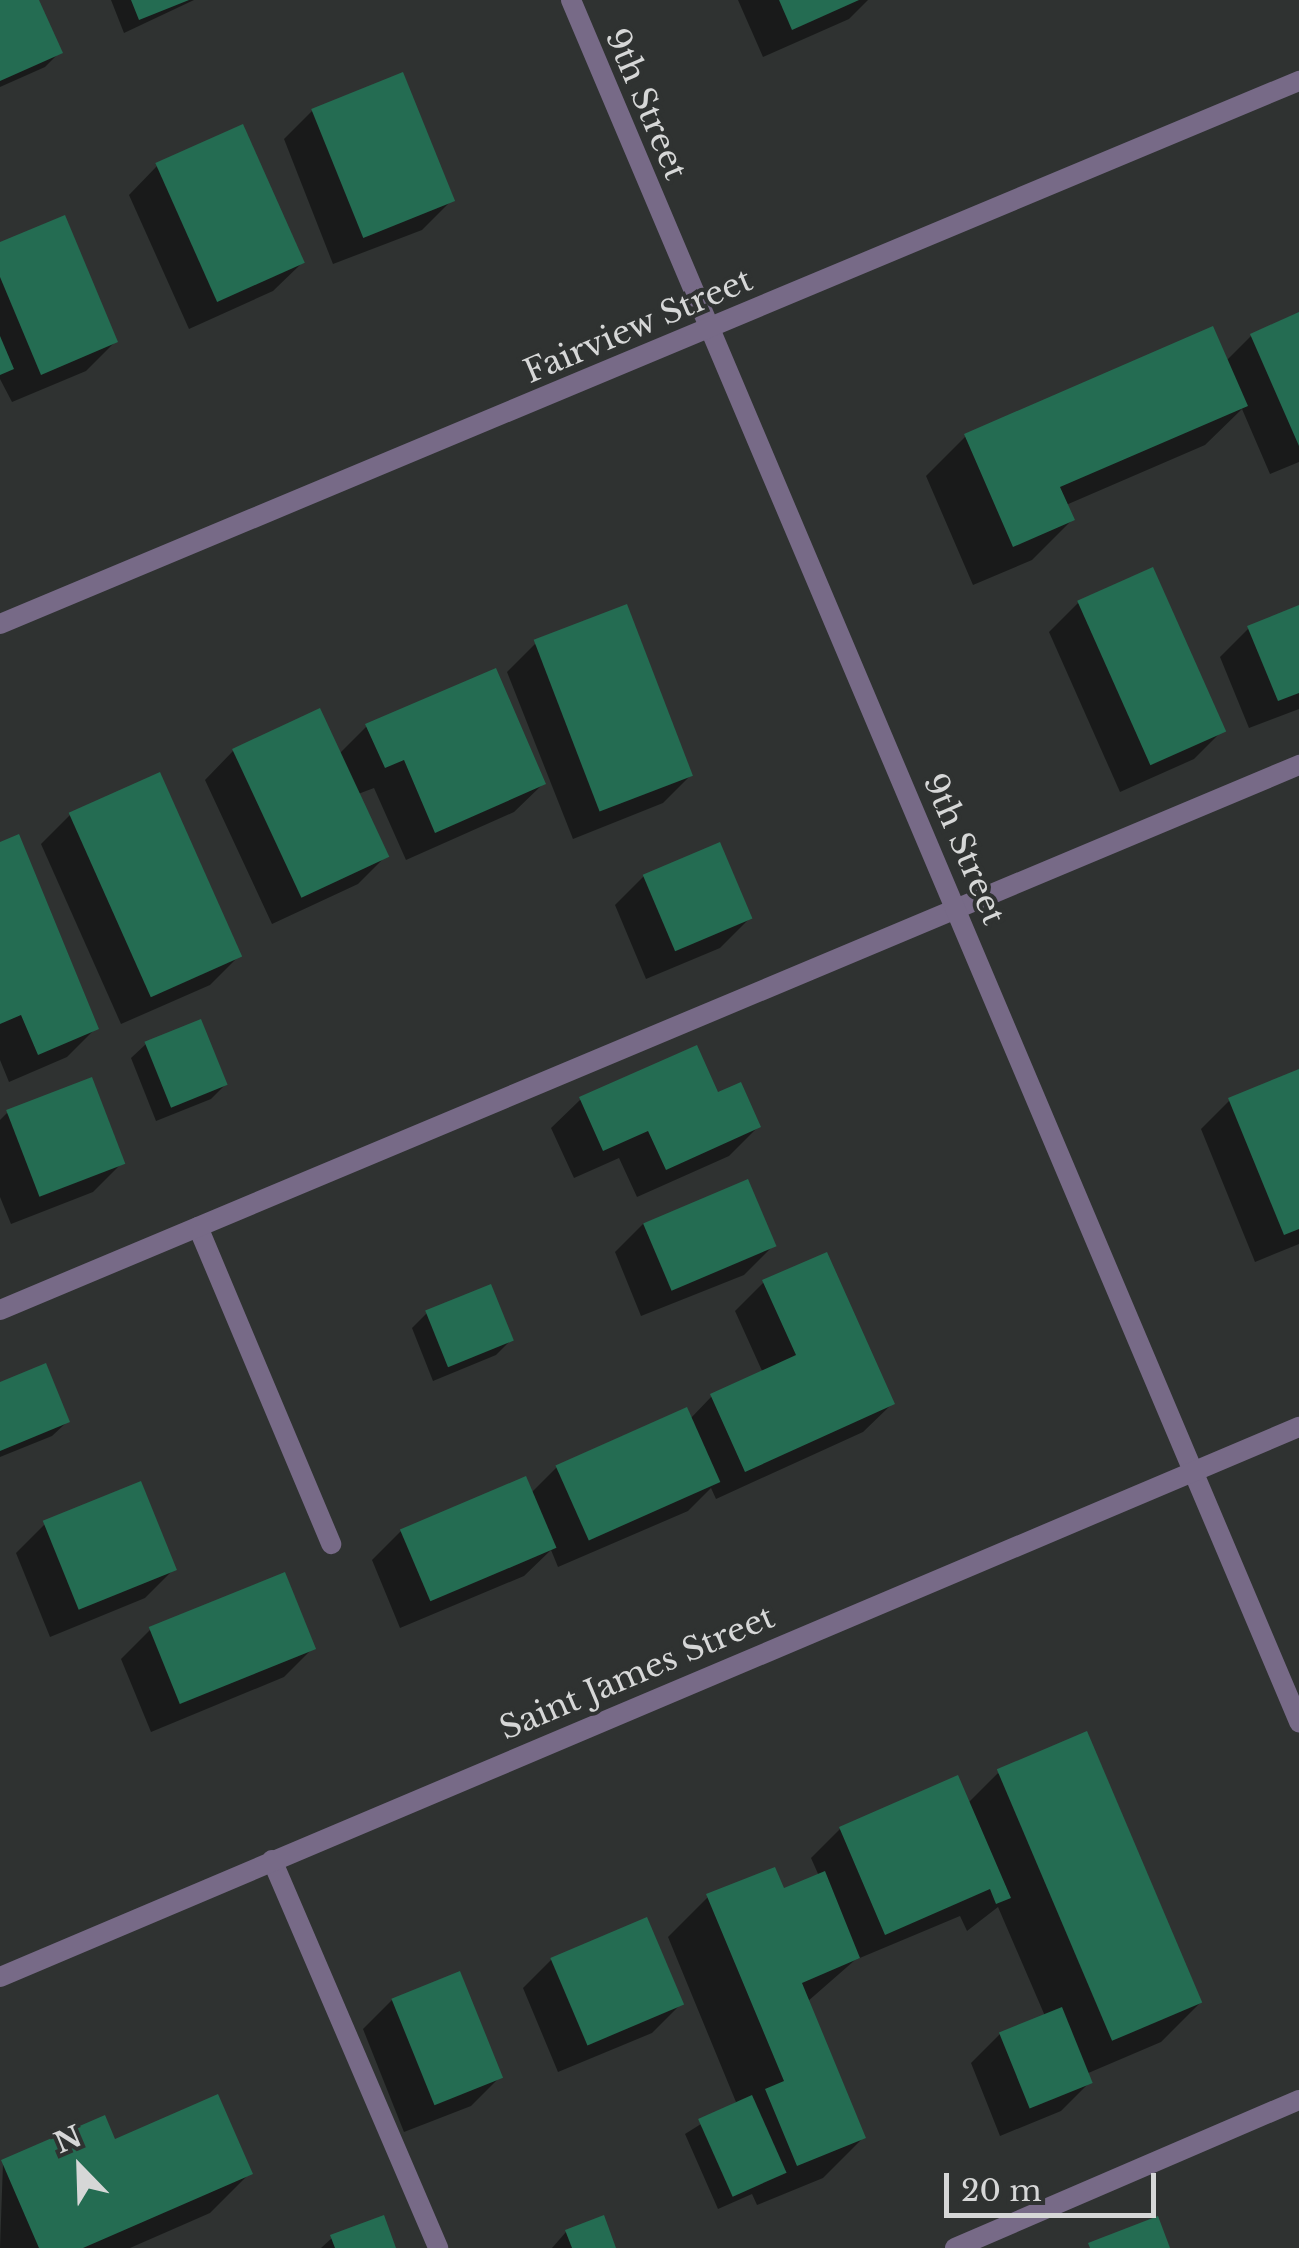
<!DOCTYPE html>
<style>
body{margin:0}
#map{position:relative;width:1299px;height:2248px;overflow:hidden;background:#2f3231;font-family:"Libre Baskerville",serif}
div>[style]{position:absolute}
.shadow>*{inset:0;background:#0007}
.building>*{inset:0;background:#246c52;transform-origin:0 0}
.lane>*{height:20px;margin:-10px;padding:0 10px;transform-origin:10px;border-radius:10px;background:#776a87}
.street>*{height:20px;margin:-10px;padding:0 10px;transform-origin:10px;border-radius:10px;background:#776a87}
span{translate:-50% -50%;white-space:nowrap;text-align:center;line-height:1.15;-webkit-text-stroke:8px #2f3231;paint-order:stroke}
.street-label{font-size:32px;color:#d6d7d7}
.north{position:absolute;left:30px;top:2118px;width:100px;height:100px;-webkit-text-stroke:8px #2f3231;paint-order:stroke;rotate:337deg;font-size:28px;font-weight:700;line-height:40px;text-align:center;color:#d6d7d7}
.north::after{content:'';display:block;margin:auto;width:35px;height:45px;background:#d6d7d7;clip-path:polygon(50% 0,100% 100%,50% 72%,0 100%)}
.scale{position:absolute;left:944px;top:2173px;width:212px;height:45px;box-sizing:border-box;border:5px solid #d6d7d7;border-top:0;padding-left:12px;font-size:30px;line-height:35px;white-space:nowrap;color:#d6d7d7;-webkit-text-stroke:8px #2f3231;paint-order:stroke}
</style>
<div id="map">
<div class="shadow">
<div style="clip-path:polygon(0 0,36px 0,60px 52px,45px 67px,0 87px)"></div>
<div style="clip-path:polygon(111px 0,194px 0,124px 33px)"></div>
<div style="clip-path:polygon(738px 0,868px 0,849px 19px,763px 57px)"></div>
<div style="clip-path:polygon(312px 111px,451px 201px,422px 230px,333px 264px,284px 139px)"></div>
<div style="clip-path:polygon(157px 166px,302px 263px,273px 291px,189px 329px,129px 195px)"></div>
<div style="clip-path:polygon(0 245px,115px 342px,86px 371px,12px 402px,0 379px)"></div>
<div style="clip-path:polygon(1299px 315px,1299px 462px,1270px 474px,1242px 409px,1205px 445px,1066px 505px,1072px 520px,1032px 560px,973px 585px,926px 476px,966px 436px,1226px 361px,1251px 336px)"></div>
<div style="clip-path:polygon(1078px 603px,1223px 730px,1194px 759px,1120px 792px,1049px 632px)"></div>
<div style="clip-path:polygon(1299px 607px,1299px 709px,1249px 728px,1220px 657px,1249px 628px)"></div>
<div style="clip-path:polygon(536px 643px,692px 774px,663px 803px,573px 839px,507px 672px)"></div>
<div style="clip-path:polygon(367px 726px,543px 784px,514px 812px,406px 860px,374px 788px,358px 794px,387px 855px,358px 884px,272px 924px,205px 780px,233px 751px,339px 754px)"></div>
<div style="clip-path:polygon(70px 815px,239px 956px,210px 985px,121px 1024px,41px 844px)"></div>
<div style="clip-path:polygon(0 845px,96px 1028px,67px 1057px,9px 1082px,0 1060px)"></div>
<div style="clip-path:polygon(644px 876px,749px 919px,720px 948px,646px 979px,615px 905px)"></div>
<div style="clip-path:polygon(146px 1044px,225px 1085px,211px 1099px,156px 1121px,131px 1058px)"></div>
<div style="clip-path:polygon(1299px 1072px,1299px 1244px,1255px 1262px,1201px 1129px,1230px 1100px)"></div>
<div style="clip-path:polygon(717px 1095px,758px 1127px,729px 1156px,637px 1197px,619px 1158px,574px 1178px,551px 1128px,580px 1100px)"></div>
<div style="clip-path:polygon(7px 1113px,122px 1163px,93px 1192px,11px 1224px,0 1197px,0 1120px)"></div>
<div style="clip-path:polygon(644px 1223px,773px 1246px,744px 1275px,641px 1316px,615px 1252px)"></div>
<div style="clip-path:polygon(764px 1282px,892px 1404px,863px 1432px,716px 1499px,711px 1488px,688px 1511px,558px 1567px,551px 1550px,524px 1576px,400px 1628px,372px 1560px,401px 1531px,530px 1494px,557px 1467px,690px 1419px,712px 1396px,763px 1373px,735px 1311px)"></div>
<div style="clip-path:polygon(427px 1313px,511px 1340px,496px 1355px,433px 1381px,412px 1328px)"></div>
<div style="clip-path:polygon(0 1385px,67px 1422px,52px 1436px,0 1457px)"></div>
<div style="clip-path:polygon(45px 1524px,174px 1569px,145px 1598px,50px 1637px,16px 1553px)"></div>
<div style="clip-path:polygon(150px 1630px,313px 1648px,284px 1677px,151px 1732px,121px 1659px)"></div>
<div style="clip-path:polygon(998px 1773px,1201px 2002px,1161px 2042px,1086px 2074px,1090px 2082px,1061px 2111px,1000px 2136px,971px 2063px,1000px 2034px,1045px 2016px,998px 1907px,967px 1931px,960px 1916px,855px 1960px,807px 2002px,863px 2138px,823px 2178px,757px 2205px,752px 2194px,718px 2209px,685px 2134px,736px 2102px,668px 1937px,708px 1897px,782px 1892px,819px 1876px,811px 1858px,840px 1829px,967px 1804px)"></div>
<div style="clip-path:polygon(552px 1959px,681px 2004px,652px 2033px,558px 2072px,523px 1988px)"></div>
<div style="clip-path:polygon(392px 2000px,500px 2077px,471px 2106px,404px 2132px,363px 2029px)"></div>
<div style="clip-path:polygon(114px 2142px,250px 2173px,210px 2213px,130px 2248px,0 2248px,3px 2163px)"></div>
<div style="clip-path:polygon(566px 2232px,614px 2248px,552px 2248px)"></div>
<div style="clip-path:polygon(332px 2238px,393px 2248px,321px 2248px)"></div>
</div>
<div class="building">
<div style="clip-path:polygon(0 0,39px 0,63px 53px,0 81px)"></div>
<div style="clip-path:polygon(131px 0,189px 0,139px 20px)"></div>
<div style="clip-path:polygon(779px 0,859px 0,792px 30px)"></div>
<div style="left:403px;top:72px;width:139px;height:99px;rotate:68deg"></div>
<div style="left:243px;top:124px;width:152px;height:96px;rotate:66deg"></div>
<div style="clip-path:polygon(65px 215px,118px 342px,41px 375px,0 277px,0 242px)"></div>
<div style="clip-path:polygon(1299px 312px,1299px 446px,1250px 334px)"></div>
<div style="clip-path:polygon(1213px 326px,1248px 406px,1060px 487px,1075px 520px,1013px 547px,964px 434px)"></div>
<div style="clip-path:polygon(0 336px,14px 369px,0 375px)"></div>
<div style="left:1153px;top:567px;width:180px;height:83px;rotate:66deg"></div>
<div style="left:627px;top:604px;width:184px;height:100px;rotate:69deg"></div>
<div style="clip-path:polygon(1299px 605px,1299px 693px,1278px 701px,1247px 626px)"></div>
<div style="clip-path:polygon(496px 668px,546px 784px,435px 833px,404px 760px,385px 768px,365px 724px)"></div>
<div style="left:320px;top:708px;width:164px;height:97px;rotate:65deg"></div>
<div style="left:160px;top:772px;width:202px;height:100px;rotate:66deg"></div>
<div style="clip-path:polygon(19px 834px,99px 1029px,38px 1055px,21px 1015px,0 1024px,0 842px)"></div>
<div style="left:720px;top:842px;width:83px;height:84px;rotate:67deg"></div>
<div style="left:201px;top:1019px;width:71px;height:61px;rotate:68deg"></div>
<div style="clip-path:polygon(697px 1045px,718px 1092px,741px 1082px,761px 1127px,666px 1170px,648px 1131px,603px 1151px,579px 1097px)"></div>
<div style="clip-path:polygon(1299px 1069px,1299px 1229px,1284px 1235px,1228px 1098px)"></div>
<div style="left:92px;top:1077px;width:93px;height:92px;rotate:69deg"></div>
<div style="left:748px;top:1179px;width:73px;height:114px;rotate:67deg"></div>
<div style="clip-path:polygon(827px 1252px,895px 1404px,745px 1472px,710px 1394px,796px 1355px,762px 1280px)"></div>
<div style="left:491px;top:1284px;width:61px;height:71px;rotate:68deg"></div>
<div style="clip-path:polygon(46px 1363px,70px 1422px,0 1451px,0 1382px)"></div>
<div style="left:687px;top:1407px;width:82px;height:144px;rotate:66deg"></div>
<div style="left:526px;top:1476px;width:78px;height:137px;rotate:67deg"></div>
<div style="left:141px;top:1481px;width:96px;height:106px;rotate:68deg"></div>
<div style="left:285px;top:1572px;width:83px;height:147px;rotate:68deg"></div>
<div style="left:1087px;top:1731px;width:295px;height:98px;rotate:67deg"></div>
<div style="clip-path:polygon(958px 1775px,1011px 1898px,996px 1904px,990px 1889px,885px 1935px,839px 1827px)"></div>
<div style="clip-path:polygon(775px 1867px,784px 1888px,825px 1871px,860px 1958px,802px 1983px,866px 2138px,797px 2166px,765px 2089px,784px 2081px,706px 1894px)"></div>
<div style="left:647px;top:1917px;width:95px;height:105px;rotate:67deg"></div>
<div style="left:460px;top:1971px;width:115px;height:74px;rotate:68deg"></div>
<div style="left:1062px;top:2007px;width:82px;height:68px;rotate:68deg"></div>
<div style="clip-path:polygon(218px 2094px,253px 2174px,83px 2248px,39px 2248px,1px 2160px,105px 2115px,115px 2139px)"></div>
<div style="left:752px;top:2095px;width:85px;height:59px;rotate:66deg"></div>
<div style="clip-path:polygon(384px 2215px,396px 2248px,335px 2248px,330px 2235px)"></div>
<div style="clip-path:polygon(604px 2215px,616px 2248px,572px 2248px,565px 2230px)"></div>
<div style="clip-path:polygon(1158px 2216px,1170px 2248px,1090px 2248px,1088px 2243px)"></div>
</div>
<div class="lane">
<div style="left:198px;top:1227px;width:344px;rotate:67.2deg"></div>
<div style="left:0;top:1310px;width:1409px;rotate:-22.76deg"></div>
<div style="left:272px;top:1860px;width:422px;rotate:66.8deg"></div>
<div style="left:955px;top:2248px;width:374px;rotate:-23.3deg"></div>
</div>
<div class="street">
<div style="left:571px;top:0;width:1870px;rotate:67.08deg"></div>
<div style="left:0;top:624px;width:1408px;rotate:-22.69deg"></div>
<div style="left:0;top:1977px;width:1411px;rotate:-22.95deg"></div>
</div>
<div class="street-label">
<span style="left:646px;top:104px;rotate:67deg">9th Street</span>
<span style="left:638px;top:326px;rotate:-23deg">Fairview Street</span>
<span style="left:964px;top:849px;rotate:67deg">9th Street</span>
<span style="left:637px;top:1673px;rotate:-23deg">Saint James Street</span>
</div>
<div class="north">N</div>
<div class="scale">20 m</div>
</div>
